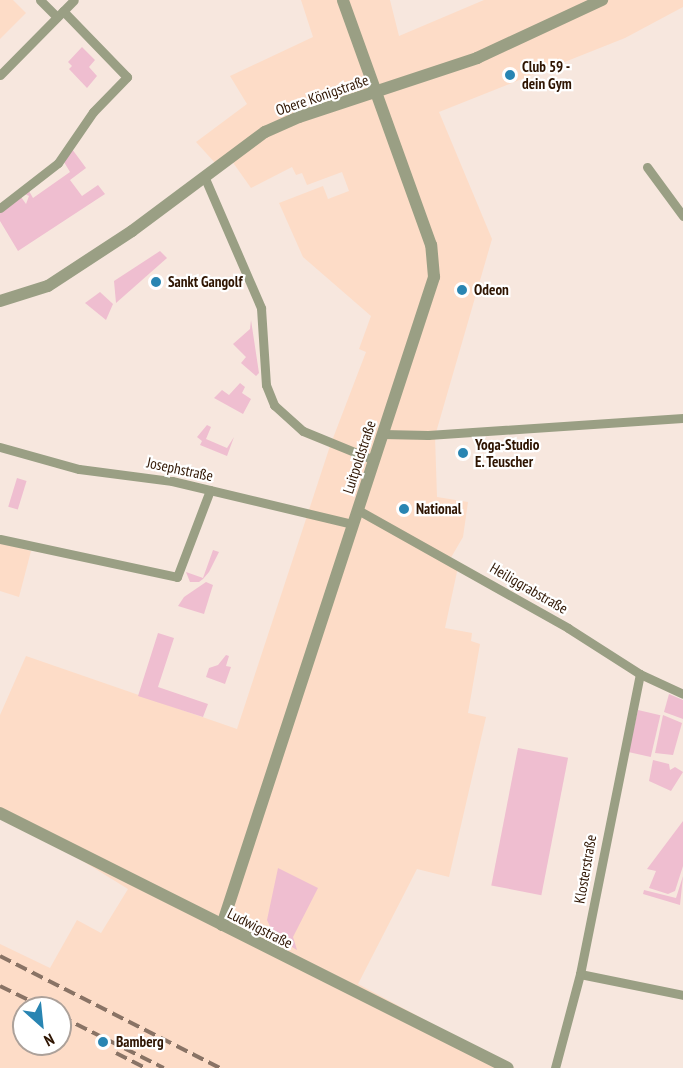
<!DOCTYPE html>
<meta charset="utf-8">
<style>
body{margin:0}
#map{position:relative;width:683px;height:1068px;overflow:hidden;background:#f7e7de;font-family:"PT Sans Narrow",sans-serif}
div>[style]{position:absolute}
.built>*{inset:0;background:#fddcc7}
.green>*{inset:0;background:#efbed0;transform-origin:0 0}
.minor>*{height:9px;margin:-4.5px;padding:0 4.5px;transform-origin:4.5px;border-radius:4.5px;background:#9a9f84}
.tertiary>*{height:12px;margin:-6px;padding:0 6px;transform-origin:6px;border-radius:6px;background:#9a9f84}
.rail>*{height:4px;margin-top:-2px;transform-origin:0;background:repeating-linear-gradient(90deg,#897365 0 12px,transparent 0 18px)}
.dots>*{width:16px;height:16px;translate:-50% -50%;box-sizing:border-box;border:3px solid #fff;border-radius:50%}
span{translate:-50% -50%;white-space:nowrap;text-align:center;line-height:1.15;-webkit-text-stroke:4.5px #fff;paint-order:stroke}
.poi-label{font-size:15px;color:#2f1502;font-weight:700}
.left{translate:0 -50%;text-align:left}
.street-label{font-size:15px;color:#2f1502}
.north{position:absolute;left:12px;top:996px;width:60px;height:60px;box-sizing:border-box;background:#fff;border:2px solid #aca19a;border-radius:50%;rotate:153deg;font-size:16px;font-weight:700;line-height:24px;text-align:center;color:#2f1502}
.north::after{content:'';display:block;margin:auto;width:21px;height:27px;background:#2985b2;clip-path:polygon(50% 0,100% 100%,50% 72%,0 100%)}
</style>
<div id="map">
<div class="built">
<div style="clip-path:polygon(0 0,13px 0,26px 13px,0 39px)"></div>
<div style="clip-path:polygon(evenodd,301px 0,390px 0,399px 36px,484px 0,683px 0,683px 7px,625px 38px,439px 112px,492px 239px,435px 436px,437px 497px,468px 502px,463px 537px,449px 561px,458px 567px,445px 628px,472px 633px,471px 641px,480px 644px,468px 713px,486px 717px,449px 877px,417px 869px,358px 984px,515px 1068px,0 1068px,0 944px,50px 968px,77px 920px,101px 933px,128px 889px,0 810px,0 715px,26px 656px,237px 729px,330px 446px,366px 352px,359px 349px,371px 316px,303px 257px,279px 203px,323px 186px,328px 199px,349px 191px,342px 172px,307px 185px,302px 173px,296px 175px,292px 167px,251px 188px,229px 157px,216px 164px,196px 142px,247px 104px,230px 76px,313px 37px,301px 0,24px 1008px,60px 1008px,60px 1044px,24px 1044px,24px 1008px)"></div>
<div style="clip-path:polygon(0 543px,31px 551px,19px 597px,0 591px)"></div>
</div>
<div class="green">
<div style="clip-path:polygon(82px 47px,95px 60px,89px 67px,97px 76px,87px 88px,69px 69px,72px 66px,68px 62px)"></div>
<div style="clip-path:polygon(72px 149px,86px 168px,70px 180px,82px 196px,98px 185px,105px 194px,18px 251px,0 221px,0 212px,21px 197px,26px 204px,29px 196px,25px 194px,29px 191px,33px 198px,70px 172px,64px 162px)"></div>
<div style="clip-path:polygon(160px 251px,167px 258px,116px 303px,114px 281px)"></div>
<div style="clip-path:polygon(100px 292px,113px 304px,106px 320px,85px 303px)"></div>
<div style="clip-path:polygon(251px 320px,259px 373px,256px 376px,241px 363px,246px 357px,233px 344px,250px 329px)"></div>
<div style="clip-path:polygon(240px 383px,245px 387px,242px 393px,251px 399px,243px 414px,214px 398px,222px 390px,229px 395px)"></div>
<div style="clip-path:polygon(207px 425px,211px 427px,206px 439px,227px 448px,234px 437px,227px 456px,200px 445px,202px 441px,197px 437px)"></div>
<div style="left:17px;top:478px;width:10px;height:30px;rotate:17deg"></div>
<div style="clip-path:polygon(213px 550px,219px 552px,209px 572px,203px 579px,199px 582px,190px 582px,186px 572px,203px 578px)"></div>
<div style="clip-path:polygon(206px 582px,213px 585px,204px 614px,178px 606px,184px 597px)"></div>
<div style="clip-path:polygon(158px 633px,174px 638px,158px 687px,208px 704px,203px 717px,138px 696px)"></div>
<div style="clip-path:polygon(226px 655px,229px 656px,226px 666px,231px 667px,225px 684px,206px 677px,209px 668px,218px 665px)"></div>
<div style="clip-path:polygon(669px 694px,683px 700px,683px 719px,664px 712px)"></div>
<div style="left:638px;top:710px;width:23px;height:43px;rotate:13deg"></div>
<div style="clip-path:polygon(663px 715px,682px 723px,673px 755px,655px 753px)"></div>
<div style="left:518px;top:748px;width:51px;height:140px;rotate:11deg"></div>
<div style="clip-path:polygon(653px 760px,669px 764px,670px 770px,675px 767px,683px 772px,671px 791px,649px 781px)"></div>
<div style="clip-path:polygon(683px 821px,683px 866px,675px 891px,668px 894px,649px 888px,656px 871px,647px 869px)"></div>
<div style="clip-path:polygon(278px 868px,318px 888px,293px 937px,297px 950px,275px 937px,267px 920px)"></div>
<div style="clip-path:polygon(683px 876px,680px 905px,643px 894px,644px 890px,676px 898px)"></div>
</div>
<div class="minor">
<div style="left:40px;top:0;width:24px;rotate:45deg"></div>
<div style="left:0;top:75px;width:105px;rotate:-45.4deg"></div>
<div style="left:647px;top:167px;width:61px;rotate:53.7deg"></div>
<div style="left:204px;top:176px;width:144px;rotate:66.6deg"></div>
<div style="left:261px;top:308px;width:77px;rotate:86.3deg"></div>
<div style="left:266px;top:385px;width:22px;rotate:68deg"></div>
<div style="left:274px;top:405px;width:39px;rotate:42deg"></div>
<div style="left:303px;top:431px;width:77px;rotate:22.2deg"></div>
<div style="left:0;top:208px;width:73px;rotate:-37.8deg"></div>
<div style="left:58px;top:163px;width:62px;rotate:-55.5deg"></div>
<div style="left:93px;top:112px;width:49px;rotate:-45.8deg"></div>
<div style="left:127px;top:77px;width:92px;rotate:-134.1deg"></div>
<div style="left:383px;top:434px;width:45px;rotate:1.3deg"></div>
<div style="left:428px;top:435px;width:256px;rotate:-3.8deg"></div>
<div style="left:0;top:447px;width:82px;rotate:15.6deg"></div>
<div style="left:79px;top:469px;width:94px;rotate:7.4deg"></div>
<div style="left:172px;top:481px;width:186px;rotate:13.4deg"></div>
<div style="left:358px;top:510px;width:241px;rotate:29.3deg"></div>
<div style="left:568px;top:628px;width:85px;rotate:32.6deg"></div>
<div style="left:640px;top:674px;width:47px;rotate:24.9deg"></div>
<div style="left:0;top:539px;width:181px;rotate:12.1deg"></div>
<div style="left:177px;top:577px;width:93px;rotate:-69.2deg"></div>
<div style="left:580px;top:974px;width:105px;rotate:11.5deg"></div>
<div style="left:555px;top:1068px;width:97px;rotate:-75.1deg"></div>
<div style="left:580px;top:974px;width:306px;rotate:-78.7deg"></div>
</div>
<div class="tertiary">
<div style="left:0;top:301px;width:50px;rotate:-17.4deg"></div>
<div style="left:48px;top:286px;width:100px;rotate:-33.2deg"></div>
<div style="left:132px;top:231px;width:166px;rotate:-36.7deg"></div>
<div style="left:265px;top:132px;width:37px;rotate:-24deg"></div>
<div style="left:299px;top:117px;width:188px;rotate:-18.3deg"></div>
<div style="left:477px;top:58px;width:138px;rotate:-24.9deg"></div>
<div style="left:0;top:813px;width:568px;rotate:26.66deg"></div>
<div style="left:222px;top:925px;width:682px;rotate:-71.88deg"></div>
<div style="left:434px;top:277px;width:32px;rotate:-95deg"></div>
<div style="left:431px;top:245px;width:260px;rotate:-109.8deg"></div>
</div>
<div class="rail">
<div style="left:0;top:956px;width:247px;rotate:27deg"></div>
<div style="left:0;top:986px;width:50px;rotate:26.1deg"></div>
<div style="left:60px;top:1016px;width:116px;rotate:26.6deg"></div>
<div style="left:116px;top:1053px;width:33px;rotate:27deg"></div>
</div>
<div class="dots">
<div style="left:510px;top:75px;background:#2985b2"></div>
<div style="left:156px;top:282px;background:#2985b2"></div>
<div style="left:462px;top:290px;background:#2985b2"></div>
<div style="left:463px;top:453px;background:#2985b2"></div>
<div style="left:404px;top:509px;background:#2985b2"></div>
<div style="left:103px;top:1042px;background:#2985b2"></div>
</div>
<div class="poi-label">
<span class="left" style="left:522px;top:75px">Club 59 -<br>dein Gym</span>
<span class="left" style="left:168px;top:282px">Sankt Gangolf</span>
<span class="left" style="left:474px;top:290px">Odeon</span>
<span class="left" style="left:475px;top:453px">Yoga-Studio<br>E. Teuscher</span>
<span class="left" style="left:416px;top:509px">National</span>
<span class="left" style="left:116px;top:1042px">Bamberg</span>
</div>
<div class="street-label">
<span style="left:322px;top:95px;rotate:-19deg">Obere Königstraße</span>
<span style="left:359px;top:457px;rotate:-72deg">Luitpoldstraße</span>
<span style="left:180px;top:469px;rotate:12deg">Josephstraße</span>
<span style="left:529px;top:588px;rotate:30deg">Heiliggrabstraße</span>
<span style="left:585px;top:869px;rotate:-80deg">Klosterstraße</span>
<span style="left:260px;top:928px;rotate:27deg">Ludwigstraße</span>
</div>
<div class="north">N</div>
</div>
